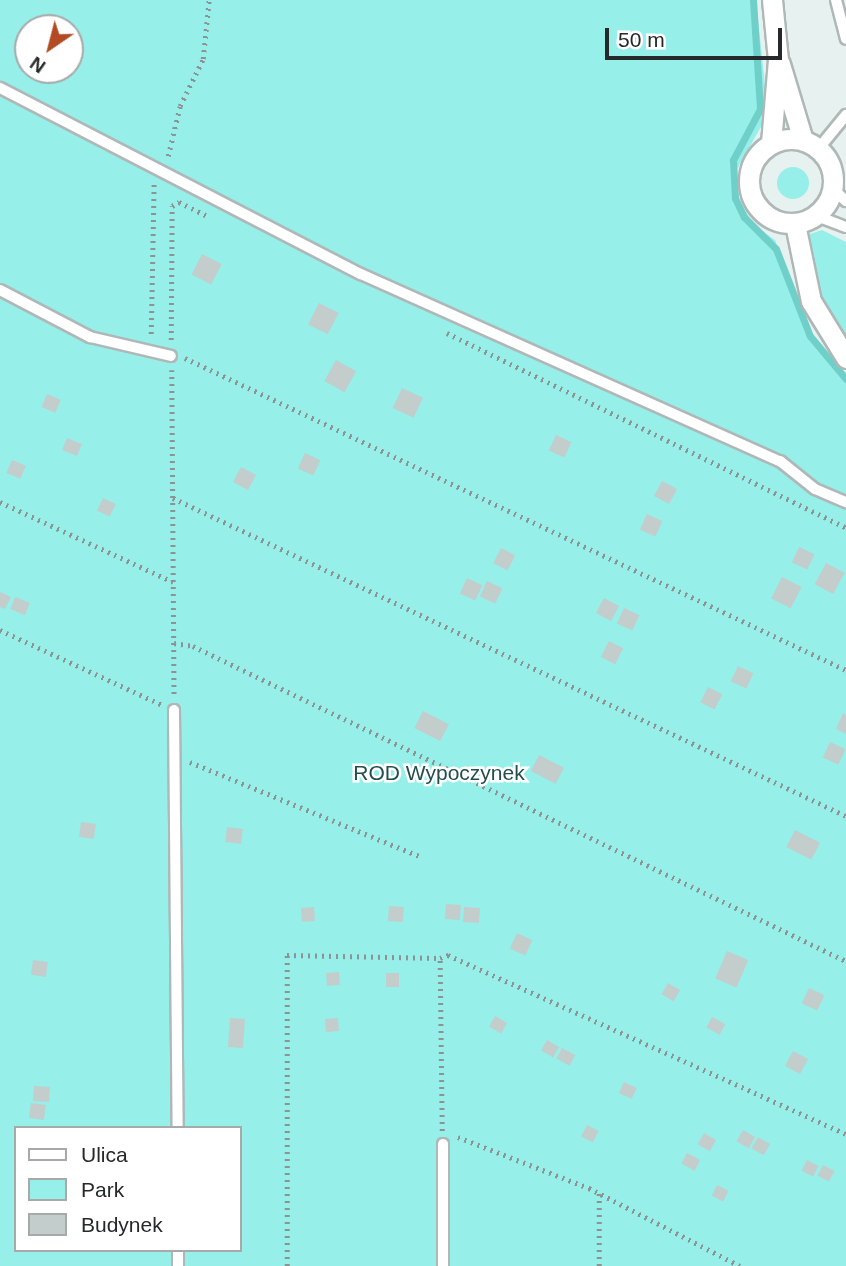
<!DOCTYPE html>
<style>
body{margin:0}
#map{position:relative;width:846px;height:1266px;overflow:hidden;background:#e7f1f0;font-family:Arial,sans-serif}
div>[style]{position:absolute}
.green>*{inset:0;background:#96efe9}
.round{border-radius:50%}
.stream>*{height:7px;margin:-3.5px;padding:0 3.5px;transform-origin:3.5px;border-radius:3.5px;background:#6fcfc9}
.building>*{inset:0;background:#c3cdcc;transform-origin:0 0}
.path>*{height:4.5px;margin-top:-2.25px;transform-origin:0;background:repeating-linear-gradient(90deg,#8c9392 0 2px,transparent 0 7px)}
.roads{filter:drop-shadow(2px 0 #afb8b7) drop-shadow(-2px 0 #afb8b7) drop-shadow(0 2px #afb8b7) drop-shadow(0 -2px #afb8b7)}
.lane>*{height:10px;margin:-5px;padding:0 5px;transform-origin:5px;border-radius:5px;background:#fff}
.street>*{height:19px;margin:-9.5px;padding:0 9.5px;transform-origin:9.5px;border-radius:9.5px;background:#fff}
.street>.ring{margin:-9.5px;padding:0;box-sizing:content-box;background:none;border:19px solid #fff;border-radius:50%}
span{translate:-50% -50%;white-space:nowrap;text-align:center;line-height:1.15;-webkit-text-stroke:5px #fff;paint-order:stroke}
.park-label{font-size:21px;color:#244f4d}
.legend{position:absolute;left:14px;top:1126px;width:228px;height:126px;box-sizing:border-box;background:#fff;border:2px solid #a8a9a9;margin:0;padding:9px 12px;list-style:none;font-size:21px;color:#262929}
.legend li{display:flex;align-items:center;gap:14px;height:35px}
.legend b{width:35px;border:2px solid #a8a9a9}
.north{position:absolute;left:14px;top:14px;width:70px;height:70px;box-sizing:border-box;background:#fff;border:2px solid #a8a9a9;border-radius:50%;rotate:215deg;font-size:19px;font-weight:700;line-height:28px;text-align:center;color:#262929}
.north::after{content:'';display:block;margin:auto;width:24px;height:32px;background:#b24b23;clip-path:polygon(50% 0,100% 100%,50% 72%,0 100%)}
.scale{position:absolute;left:605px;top:28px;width:177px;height:32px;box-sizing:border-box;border:4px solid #262929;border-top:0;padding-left:9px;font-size:21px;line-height:24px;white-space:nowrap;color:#262929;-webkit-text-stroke:5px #fff;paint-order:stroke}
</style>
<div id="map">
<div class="green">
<div style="clip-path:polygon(evenodd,0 0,756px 0,765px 85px,762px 125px,736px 171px,739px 200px,754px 225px,775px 240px,815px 343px,846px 374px,846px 1266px,0 1266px,0 0,28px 28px,70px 28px,70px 70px,28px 70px,28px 28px,0 0,16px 1128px,240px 1128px,240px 1250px,16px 1250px,16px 1128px)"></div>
<div class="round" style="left:777px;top:167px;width:32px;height:32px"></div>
<div style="clip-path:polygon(822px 230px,846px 242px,846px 344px,816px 292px,809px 261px,810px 234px)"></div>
</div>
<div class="stream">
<div style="left:753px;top:0;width:109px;rotate:86.3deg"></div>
<div style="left:760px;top:109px;width:58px;rotate:117.9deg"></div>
<div style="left:733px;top:160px;width:38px;rotate:87deg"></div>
<div style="left:735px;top:198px;width:21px;rotate:65deg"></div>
<div style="left:744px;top:217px;width:45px;rotate:45deg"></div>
<div style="left:776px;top:249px;width:93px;rotate:68.7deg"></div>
<div style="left:810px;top:336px;width:56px;rotate:50.1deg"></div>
</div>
<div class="building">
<div style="left:202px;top:254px;width:22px;height:23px;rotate:27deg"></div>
<div style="left:319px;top:303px;width:22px;height:24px;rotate:27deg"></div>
<div style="left:336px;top:360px;width:23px;height:24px;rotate:29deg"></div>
<div style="left:402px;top:388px;width:23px;height:22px;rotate:25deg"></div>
<div style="left:47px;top:394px;width:15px;height:14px;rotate:23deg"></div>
<div style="left:556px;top:435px;width:17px;height:17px;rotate:25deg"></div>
<div style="left:67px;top:438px;width:16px;height:13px;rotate:22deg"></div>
<div style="left:305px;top:453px;width:17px;height:17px;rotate:25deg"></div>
<div style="left:12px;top:460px;width:15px;height:14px;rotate:23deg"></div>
<div style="left:241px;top:467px;width:17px;height:17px;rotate:28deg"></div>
<div style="left:662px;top:481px;width:17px;height:17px;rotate:28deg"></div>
<div style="left:103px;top:498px;width:14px;height:14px;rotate:25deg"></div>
<div style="left:647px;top:514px;width:17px;height:17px;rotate:25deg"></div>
<div style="left:799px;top:547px;width:17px;height:17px;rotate:25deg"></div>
<div style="left:501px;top:548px;width:16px;height:17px;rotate:27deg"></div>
<div style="left:826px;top:563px;width:21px;height:24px;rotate:28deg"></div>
<div style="left:782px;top:577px;width:22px;height:24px;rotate:27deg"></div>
<div style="left:467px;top:578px;width:17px;height:17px;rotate:25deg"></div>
<div style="left:487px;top:581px;width:17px;height:17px;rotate:25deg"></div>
<div style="clip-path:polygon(0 592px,11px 597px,5px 609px,0 607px)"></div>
<div style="left:15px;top:597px;width:16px;height:13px;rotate:22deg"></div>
<div style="left:604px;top:598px;width:17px;height:17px;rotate:28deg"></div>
<div style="left:624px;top:608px;width:17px;height:17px;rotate:25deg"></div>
<div style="left:609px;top:641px;width:16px;height:18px;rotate:27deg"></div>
<div style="left:738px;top:666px;width:17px;height:17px;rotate:25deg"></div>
<div style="left:708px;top:687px;width:16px;height:17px;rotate:27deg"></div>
<div style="left:423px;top:711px;width:29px;height:19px;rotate:27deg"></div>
<div style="clip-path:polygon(843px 713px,846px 715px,846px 734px,836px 729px)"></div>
<div style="left:830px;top:742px;width:17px;height:17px;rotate:25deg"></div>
<div style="left:539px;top:755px;width:28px;height:18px;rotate:27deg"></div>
<div style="left:81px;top:822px;width:15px;height:15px;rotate:8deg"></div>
<div style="left:227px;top:827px;width:16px;height:15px;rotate:7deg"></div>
<div style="left:795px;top:830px;width:28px;height:19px;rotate:27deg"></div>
<div style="left:446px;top:904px;width:15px;height:15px;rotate:4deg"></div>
<div style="left:389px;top:906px;width:15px;height:15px;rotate:4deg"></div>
<div style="left:314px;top:907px;width:14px;height:13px;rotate:86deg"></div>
<div style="left:464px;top:907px;width:16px;height:15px;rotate:4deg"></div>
<div style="left:517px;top:933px;width:17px;height:17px;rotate:25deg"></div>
<div style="left:727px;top:951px;width:23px;height:30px;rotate:23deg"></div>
<div style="left:33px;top:960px;width:15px;height:15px;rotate:8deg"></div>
<div style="left:339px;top:972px;width:13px;height:13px;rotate:86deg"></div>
<div style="left:386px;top:973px;width:13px;height:14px"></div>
<div style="left:668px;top:983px;width:14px;height:13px;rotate:30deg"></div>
<div style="left:809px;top:988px;width:17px;height:17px;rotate:25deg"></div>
<div style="left:495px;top:1016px;width:14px;height:12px;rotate:30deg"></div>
<div style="left:712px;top:1017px;width:15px;height:12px;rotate:28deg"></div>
<div style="left:230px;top:1018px;width:15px;height:29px;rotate:4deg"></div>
<div style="left:338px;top:1018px;width:13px;height:13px;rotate:86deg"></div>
<div style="left:547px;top:1040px;width:14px;height:12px;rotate:30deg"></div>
<div style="left:562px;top:1048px;width:15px;height:12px;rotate:28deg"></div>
<div style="left:793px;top:1051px;width:17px;height:17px;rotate:28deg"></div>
<div style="left:624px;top:1082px;width:14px;height:12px;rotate:25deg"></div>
<div style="left:34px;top:1086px;width:16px;height:15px;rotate:4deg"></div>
<div style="left:31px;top:1103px;width:15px;height:15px;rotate:8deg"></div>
<div style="left:587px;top:1125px;width:13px;height:13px;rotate:27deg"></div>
<div style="left:743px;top:1130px;width:14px;height:13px;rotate:30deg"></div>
<div style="left:704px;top:1133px;width:14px;height:13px;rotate:30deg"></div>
<div style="left:758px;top:1137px;width:14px;height:13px;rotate:30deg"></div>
<div style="left:687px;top:1153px;width:15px;height:12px;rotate:28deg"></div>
<div style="left:807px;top:1160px;width:13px;height:12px;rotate:27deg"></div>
<div style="left:823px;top:1165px;width:13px;height:12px;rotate:27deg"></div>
<div style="left:717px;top:1185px;width:13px;height:12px;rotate:27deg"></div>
</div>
<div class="path">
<div style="left:168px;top:156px;width:51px;rotate:-76.5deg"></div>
<div style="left:180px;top:106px;width:52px;rotate:-63.9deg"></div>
<div style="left:203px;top:59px;width:59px;rotate:-84.2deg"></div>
<div style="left:447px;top:333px;width:444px;rotate:26deg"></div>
<div style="left:151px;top:334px;width:152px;rotate:-88.9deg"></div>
<div style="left:171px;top:340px;width:134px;rotate:-89.6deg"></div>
<div style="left:172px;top:206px;width:8px;rotate:-30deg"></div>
<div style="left:179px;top:202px;width:34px;rotate:26deg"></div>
<div style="left:185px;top:358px;width:731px;rotate:25.27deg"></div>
<div style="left:172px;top:370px;width:327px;rotate:89.6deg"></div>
<div style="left:173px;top:498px;width:744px;rotate:25.29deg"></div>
<div style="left:0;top:502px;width:191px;rotate:24.8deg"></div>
<div style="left:0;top:630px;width:179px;rotate:24.8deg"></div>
<div style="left:174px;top:643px;width:19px;rotate:9deg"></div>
<div style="left:193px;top:646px;width:725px;rotate:25.75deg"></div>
<div style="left:190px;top:762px;width:248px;rotate:22.3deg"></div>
<div style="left:442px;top:1131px;width:173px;rotate:-90.7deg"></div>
<div style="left:440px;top:958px;width:9px;rotate:-21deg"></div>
<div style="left:448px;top:955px;width:436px;rotate:24.2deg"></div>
<div style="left:458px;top:1137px;width:141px;rotate:21.3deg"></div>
<div style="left:589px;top:1188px;width:170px;rotate:27.3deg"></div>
<div style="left:287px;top:1266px;width:311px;rotate:-90deg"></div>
<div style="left:287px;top:955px;width:153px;rotate:1.1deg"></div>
<div style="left:599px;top:1266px;width:73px;rotate:-90deg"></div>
</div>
<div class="roads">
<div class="lane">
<div style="left:836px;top:0;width:40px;rotate:75.6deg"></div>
<div style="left:0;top:88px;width:406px;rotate:27.3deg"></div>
<div style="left:361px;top:274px;width:459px;rotate:24.1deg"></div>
<div style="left:780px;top:461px;width:45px;rotate:38.7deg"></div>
<div style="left:815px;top:489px;width:34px;rotate:23deg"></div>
<div style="left:819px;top:148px;width:43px;rotate:-50.7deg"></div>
<div style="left:833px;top:189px;width:18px;rotate:43deg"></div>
<div style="left:817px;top:216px;width:31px;rotate:21deg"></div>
<div style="left:0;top:290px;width:102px;rotate:27.6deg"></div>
<div style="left:90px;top:337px;width:83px;rotate:13.2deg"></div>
<div style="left:174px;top:710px;width:418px;rotate:89.5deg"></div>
<div style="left:443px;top:1144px;width:122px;rotate:90deg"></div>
<div style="left:178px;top:1250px;width:16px;rotate:90deg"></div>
</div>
<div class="street">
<div style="left:780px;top:64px;width:79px;rotate:73.2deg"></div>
<div class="ring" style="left:749px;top:139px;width:65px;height:65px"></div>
<div style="left:771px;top:143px;width:83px;rotate:-85.2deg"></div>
<div style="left:778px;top:60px;width:60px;rotate:-95.7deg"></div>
<div style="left:795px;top:224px;width:79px;rotate:78.3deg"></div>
<div style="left:811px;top:301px;width:67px;rotate:58.4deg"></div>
</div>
</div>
<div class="park-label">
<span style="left:439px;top:773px">ROD Wypoczynek</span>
</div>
<ul class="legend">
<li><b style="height:9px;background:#fff"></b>Ulica</li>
<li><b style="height:19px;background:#96efe9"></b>Park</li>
<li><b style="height:19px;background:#c3cdcc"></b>Budynek</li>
</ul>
<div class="north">N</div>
<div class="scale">50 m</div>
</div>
